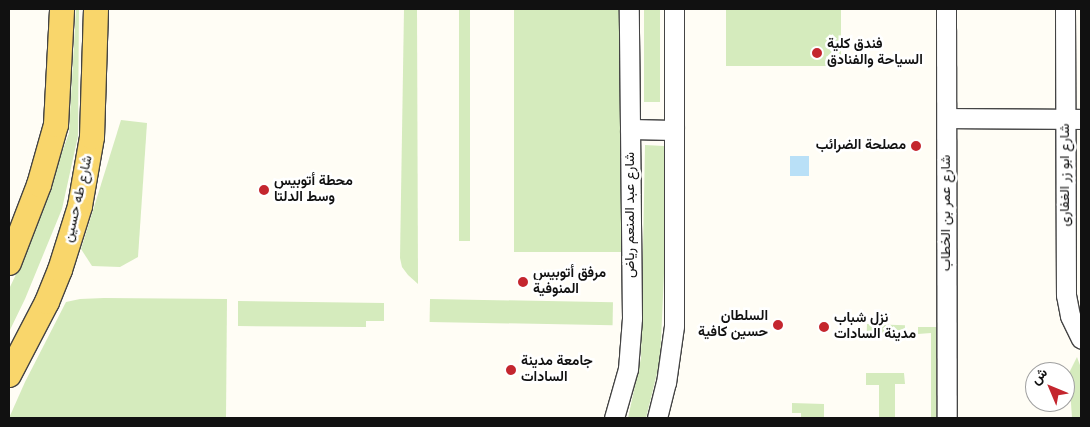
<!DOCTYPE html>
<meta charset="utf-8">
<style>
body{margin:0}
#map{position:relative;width:1090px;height:427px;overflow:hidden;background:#fffdf5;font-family:Georgia,Vazirmatn,serif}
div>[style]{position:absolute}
.green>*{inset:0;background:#d5ebbd;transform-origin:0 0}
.water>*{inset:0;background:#b9e0f7;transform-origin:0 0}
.roads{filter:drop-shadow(1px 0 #444) drop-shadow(-1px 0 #444) drop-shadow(0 1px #444) drop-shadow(0 -1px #444)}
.minor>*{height:19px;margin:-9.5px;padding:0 9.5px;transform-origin:9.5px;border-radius:9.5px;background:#fff}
.major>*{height:24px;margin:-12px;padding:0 12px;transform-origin:12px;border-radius:12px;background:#f9d66b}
.dots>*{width:14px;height:14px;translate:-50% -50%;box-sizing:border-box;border:2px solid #fff;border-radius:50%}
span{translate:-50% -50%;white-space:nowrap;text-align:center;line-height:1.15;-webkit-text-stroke:5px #fff;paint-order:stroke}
.poi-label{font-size:14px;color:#111;font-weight:700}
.left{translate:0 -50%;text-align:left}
.right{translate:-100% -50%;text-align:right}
.street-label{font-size:14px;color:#111}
.frame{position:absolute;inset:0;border:10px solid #111;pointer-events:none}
.north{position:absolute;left:1025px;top:362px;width:50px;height:50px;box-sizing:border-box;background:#fff;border:1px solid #a0a0a0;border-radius:50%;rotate:315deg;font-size:14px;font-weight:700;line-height:20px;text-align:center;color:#111}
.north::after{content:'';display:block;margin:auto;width:18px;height:22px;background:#c4262e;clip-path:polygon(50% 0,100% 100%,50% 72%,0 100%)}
</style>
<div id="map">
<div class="green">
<div style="clip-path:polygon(76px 9px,79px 9px,78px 136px,62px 209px,25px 299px,9px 332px,9px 289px,20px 266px,69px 133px)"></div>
<div style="clip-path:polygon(404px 9px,417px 9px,418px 284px,408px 275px,402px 267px,400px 258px)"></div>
<div style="left:459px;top:9px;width:11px;height:232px"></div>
<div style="left:514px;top:9px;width:108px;height:243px"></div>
<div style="left:644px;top:9px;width:16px;height:93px"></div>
<div style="left:726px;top:9px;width:115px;height:57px"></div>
<div style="clip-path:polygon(121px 120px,147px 123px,138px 257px,120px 267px,92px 266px,81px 249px)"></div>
<div style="clip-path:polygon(645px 145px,664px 146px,665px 251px,661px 341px,660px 361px,646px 418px,628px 418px,641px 358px)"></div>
<div style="clip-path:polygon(104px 298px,227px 299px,226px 418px,9px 418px,25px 382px,66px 302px,80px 299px)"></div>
<div style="left:430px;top:299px;width:183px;height:23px;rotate:1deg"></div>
<div style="clip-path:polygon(238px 301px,384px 303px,384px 321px,366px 321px,366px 327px,238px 326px)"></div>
<div style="left:867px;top:324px;width:38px;height:8px;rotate:2deg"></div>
<div style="clip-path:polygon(918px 327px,940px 327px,940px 418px,931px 418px,931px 333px,918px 334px)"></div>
<div style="clip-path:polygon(1077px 357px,1081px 368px,1081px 418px,1072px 418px,1069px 373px)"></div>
<div style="clip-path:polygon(866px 373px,904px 373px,905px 384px,895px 384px,895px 418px,879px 418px,879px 385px,866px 385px)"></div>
<div style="clip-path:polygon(792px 403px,824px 404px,824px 418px,801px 418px,801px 413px,792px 413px)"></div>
</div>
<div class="water">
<div style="left:790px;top:156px;width:19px;height:20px"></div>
</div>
<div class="roads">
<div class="minor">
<div style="left:946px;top:9px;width:409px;rotate:89.9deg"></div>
<div style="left:1065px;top:9px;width:286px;rotate:89.8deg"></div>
<div style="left:1066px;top:295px;width:21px;rotate:79deg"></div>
<div style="left:1070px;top:316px;width:25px;rotate:64deg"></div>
<div style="left:947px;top:118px;width:134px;rotate:0.4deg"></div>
<div style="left:630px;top:129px;width:44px;rotate:1.3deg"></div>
<div style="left:614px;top:418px;width:51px;rotate:-74.1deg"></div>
<div style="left:628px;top:369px;width:51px;rotate:-85.5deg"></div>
<div style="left:632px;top:318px;width:309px;rotate:-90.6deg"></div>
<div style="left:657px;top:418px;width:36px;rotate:-76deg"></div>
<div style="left:666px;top:383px;width:58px;rotate:-82deg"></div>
<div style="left:674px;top:326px;width:317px;rotate:-90deg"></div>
</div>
<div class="major">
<div style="left:9px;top:263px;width:84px;rotate:-69deg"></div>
<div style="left:39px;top:185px;width:62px;rotate:-74.2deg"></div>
<div style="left:56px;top:125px;width:116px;rotate:-87deg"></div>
<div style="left:9px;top:375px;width:82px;rotate:-62.5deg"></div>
<div style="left:47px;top:302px;width:35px;rotate:-68deg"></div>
<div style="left:60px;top:270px;width:67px;rotate:-72.6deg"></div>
<div style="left:80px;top:206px;width:70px;rotate:-80.1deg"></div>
<div style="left:92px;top:137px;width:128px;rotate:-88.2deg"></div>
</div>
</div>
<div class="dots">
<div style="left:817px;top:53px;background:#c4262e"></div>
<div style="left:916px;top:146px;background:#c4262e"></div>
<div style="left:264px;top:190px;background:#c4262e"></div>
<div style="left:523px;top:282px;background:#c4262e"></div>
<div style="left:778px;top:325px;background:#c4262e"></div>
<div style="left:824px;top:327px;background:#c4262e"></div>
<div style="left:511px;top:370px;background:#c4262e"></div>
</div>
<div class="poi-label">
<span class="left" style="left:827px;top:53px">فندق كلية<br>السياحة والفنادق</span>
<span class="right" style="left:906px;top:146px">مصلحة الضرائب</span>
<span class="left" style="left:274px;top:190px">محطة أتوبيس<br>وسط الدلتا</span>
<span class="left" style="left:533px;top:282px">مرفق أتوبيس<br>المنوفية</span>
<span class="right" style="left:768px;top:325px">السلطان<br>حسين كافية</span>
<span class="left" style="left:834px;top:327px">نزل شباب<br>مدينة السادات</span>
<span class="left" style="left:521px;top:370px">جامعة مدينة<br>السادات</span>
</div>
<div class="street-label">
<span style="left:1066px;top:175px;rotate:-90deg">شارع ابو زر الغفارى</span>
<span style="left:79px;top:199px;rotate:-77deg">شارع طه حسين</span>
<span style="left:947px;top:213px;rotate:-90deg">شارع عمر بن الخطاب</span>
<span style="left:631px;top:215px;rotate:-90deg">شارع عبد المنعم رياض</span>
</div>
<div class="frame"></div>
<div class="north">ش</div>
</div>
